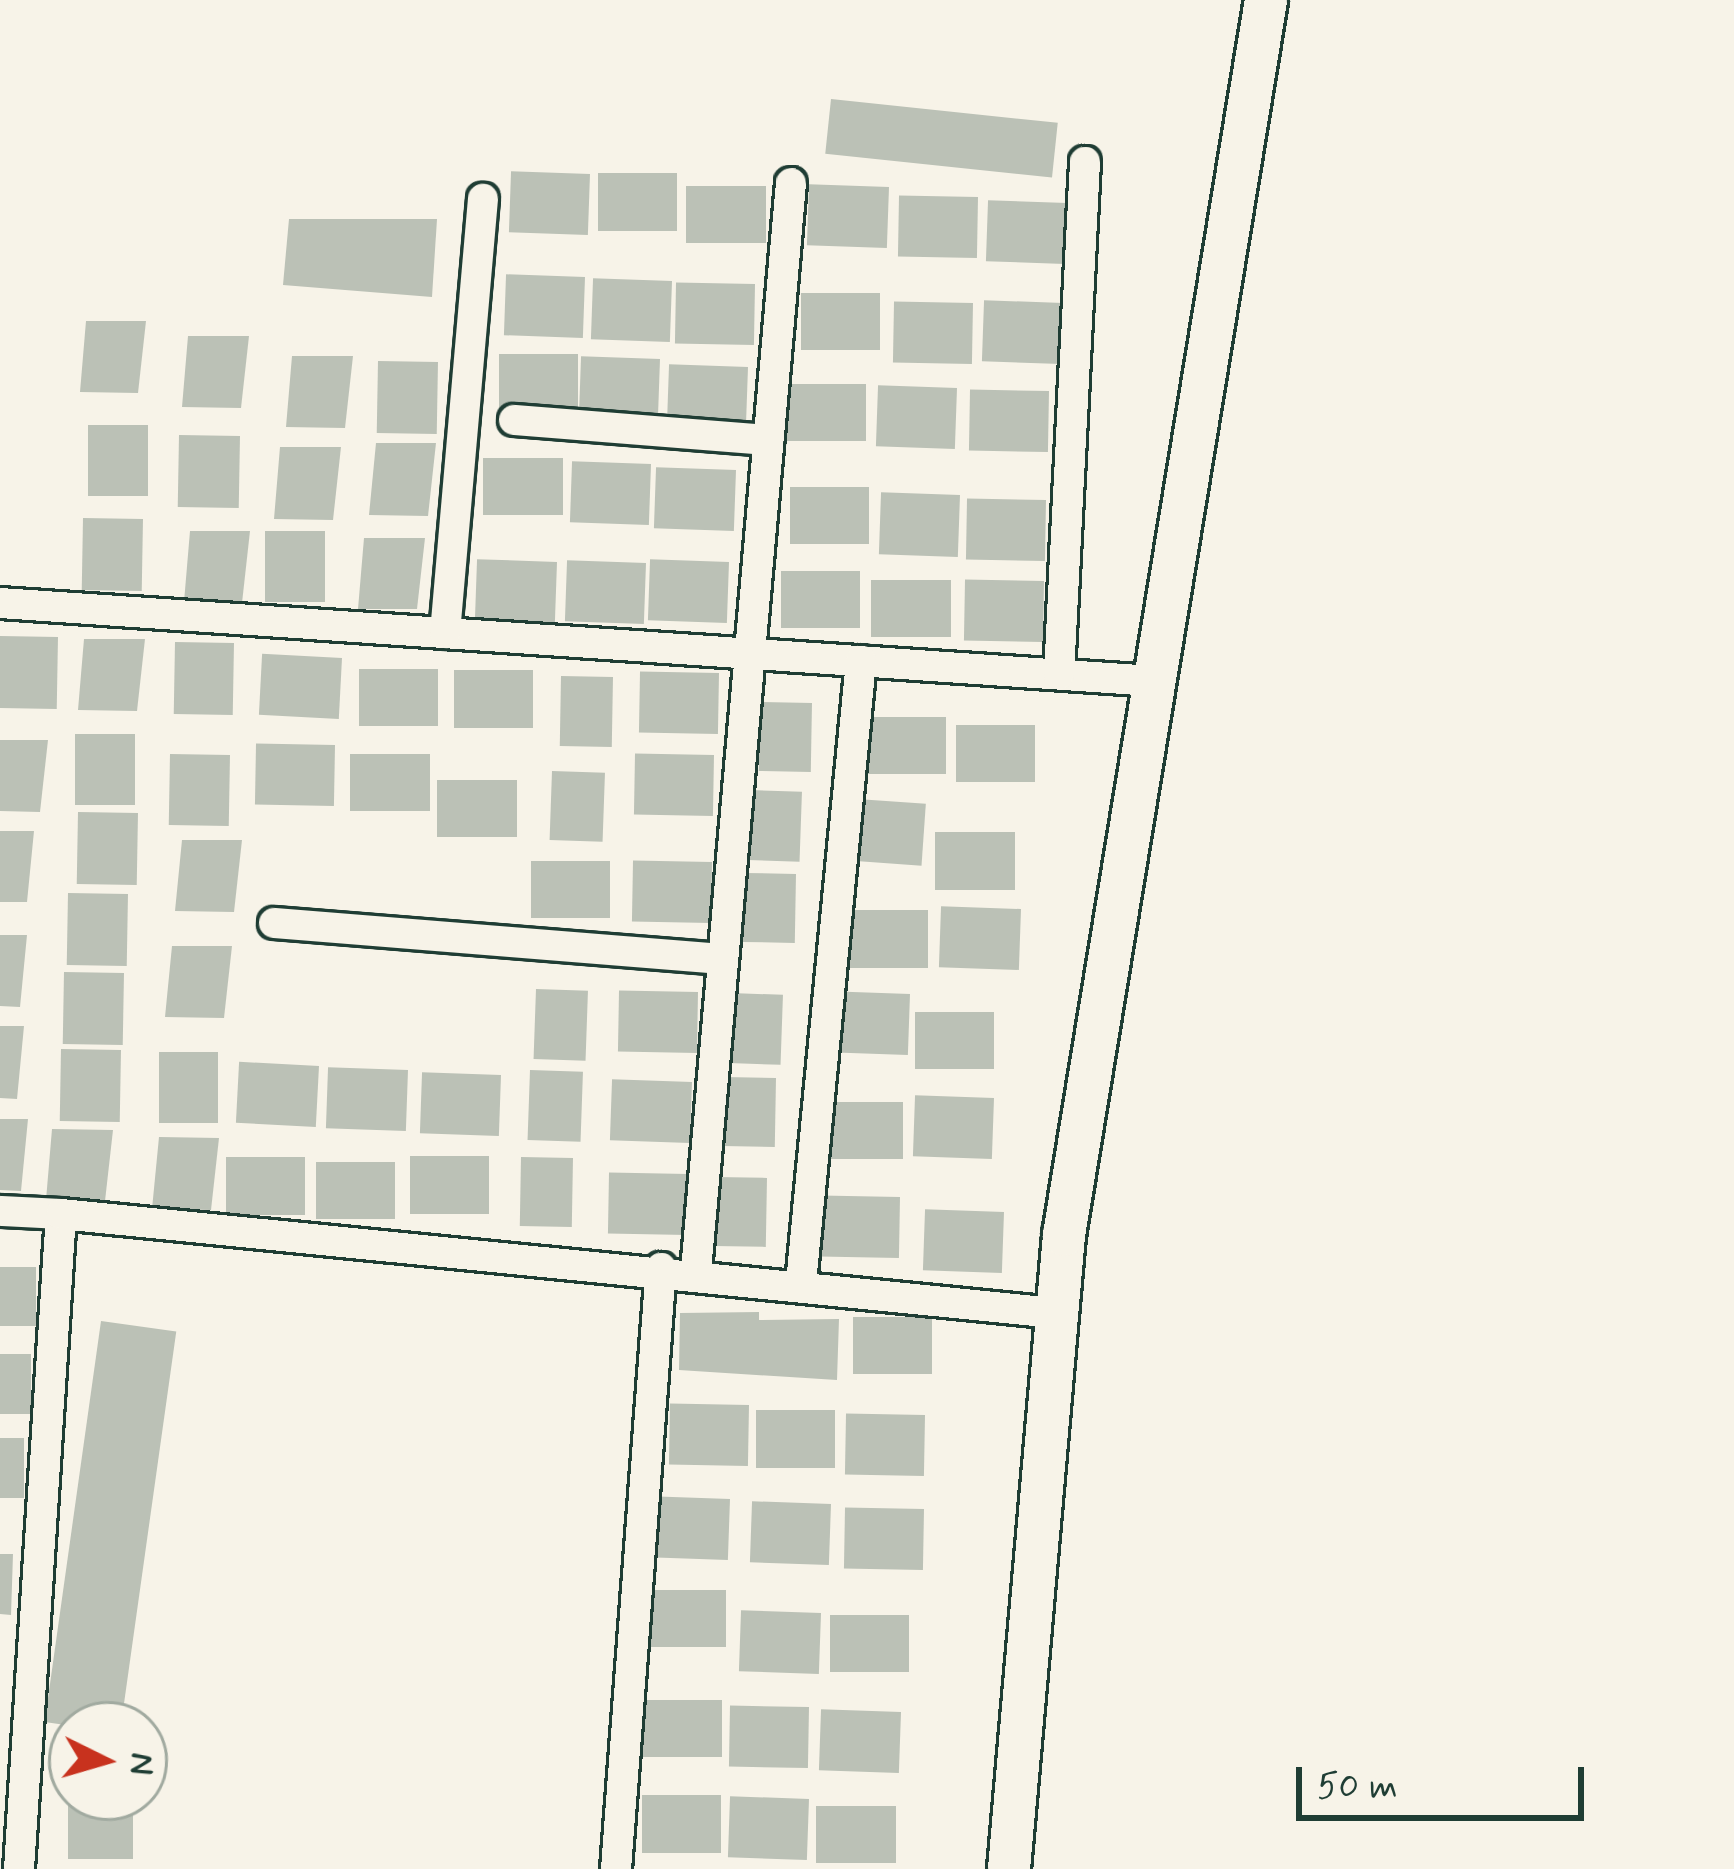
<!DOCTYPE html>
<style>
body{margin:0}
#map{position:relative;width:1734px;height:1869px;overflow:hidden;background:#f7f3e8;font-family:Mynerve,sans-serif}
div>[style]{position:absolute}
.building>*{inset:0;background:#bbc1b6;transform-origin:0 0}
.roads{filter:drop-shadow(3px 0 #1f3d34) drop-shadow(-3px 0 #1f3d34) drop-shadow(0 3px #1f3d34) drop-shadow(0 -3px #1f3d34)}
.minor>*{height:30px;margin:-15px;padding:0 15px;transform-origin:15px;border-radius:15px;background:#f7f3e8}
.secondary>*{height:42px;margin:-21px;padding:0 21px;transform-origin:21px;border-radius:21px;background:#f7f3e8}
span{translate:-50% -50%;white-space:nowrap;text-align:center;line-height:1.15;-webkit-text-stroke:12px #f7f3e8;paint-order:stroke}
.north{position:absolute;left:48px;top:1701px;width:120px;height:120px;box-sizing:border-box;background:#f7f3e8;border:3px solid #a1aaa0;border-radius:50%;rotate:95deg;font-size:33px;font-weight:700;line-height:48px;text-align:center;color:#1f3d34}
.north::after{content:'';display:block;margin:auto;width:42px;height:54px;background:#c8321e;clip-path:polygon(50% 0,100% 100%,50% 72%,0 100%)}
.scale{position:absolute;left:1296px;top:1767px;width:288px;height:54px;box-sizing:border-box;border:6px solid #1f3d34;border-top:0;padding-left:15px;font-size:36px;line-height:42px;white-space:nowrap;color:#1f3d34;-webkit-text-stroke:9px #f7f3e8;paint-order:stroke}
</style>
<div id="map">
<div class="building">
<div style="left:831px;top:99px;width:228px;height:55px;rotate:6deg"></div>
<div style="left:598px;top:173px;width:79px;height:58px"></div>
<div style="left:590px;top:174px;width:61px;height:79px;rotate:92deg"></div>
<div style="left:686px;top:186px;width:80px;height:57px"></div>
<div style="left:889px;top:187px;width:61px;height:80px;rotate:92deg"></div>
<div style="left:978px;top:197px;width:61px;height:79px;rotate:91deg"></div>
<div style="left:1067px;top:203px;width:61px;height:79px;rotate:92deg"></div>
<div style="clip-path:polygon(289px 219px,437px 219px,432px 297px,283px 285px)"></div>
<div style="left:585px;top:277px;width:61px;height:79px;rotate:92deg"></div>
<div style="left:672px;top:281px;width:61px;height:79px;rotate:92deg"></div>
<div style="left:755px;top:284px;width:61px;height:79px;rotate:91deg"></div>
<div style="left:801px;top:293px;width:79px;height:57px"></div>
<div style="left:973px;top:303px;width:61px;height:79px;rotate:91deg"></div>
<div style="left:1063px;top:303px;width:61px;height:79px;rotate:92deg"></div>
<div style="clip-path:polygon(86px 321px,146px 321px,138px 393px,80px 392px)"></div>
<div style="clip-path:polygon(188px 336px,249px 336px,241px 408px,182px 407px)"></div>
<div style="left:499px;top:354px;width:79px;height:57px"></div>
<div style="clip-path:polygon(292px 356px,353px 356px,345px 428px,286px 427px)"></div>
<div style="left:660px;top:359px;width:61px;height:79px;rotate:92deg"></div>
<div style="left:378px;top:361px;width:60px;height:72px;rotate:1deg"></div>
<div style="left:748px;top:367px;width:61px;height:79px;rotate:92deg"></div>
<div style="left:787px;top:384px;width:79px;height:57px"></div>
<div style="left:957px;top:388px;width:61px;height:79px;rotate:92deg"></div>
<div style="left:1049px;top:391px;width:61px;height:79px;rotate:91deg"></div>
<div style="left:88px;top:425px;width:60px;height:71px"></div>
<div style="left:179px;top:435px;width:61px;height:72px;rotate:1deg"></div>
<div style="clip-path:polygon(376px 443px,436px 443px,428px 516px,369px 515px)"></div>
<div style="clip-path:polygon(280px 447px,341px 447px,333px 520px,274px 519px)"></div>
<div style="left:483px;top:458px;width:80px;height:57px"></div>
<div style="left:651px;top:464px;width:61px;height:79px;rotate:92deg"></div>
<div style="left:736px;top:470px;width:61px;height:80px;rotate:92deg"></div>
<div style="left:790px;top:487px;width:79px;height:57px"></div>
<div style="left:960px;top:495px;width:62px;height:79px;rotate:92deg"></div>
<div style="left:1046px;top:500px;width:61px;height:79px;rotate:91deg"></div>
<div style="left:83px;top:518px;width:60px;height:72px;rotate:1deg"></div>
<div style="clip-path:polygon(190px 531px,250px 531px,242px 603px,184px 602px)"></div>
<div style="left:265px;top:531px;width:60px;height:71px"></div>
<div style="clip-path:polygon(364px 538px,425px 538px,417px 609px,358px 609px)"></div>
<div style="left:557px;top:562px;width:61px;height:80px;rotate:92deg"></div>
<div style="left:729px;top:562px;width:61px;height:79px;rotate:92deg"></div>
<div style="left:646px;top:563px;width:61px;height:79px;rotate:92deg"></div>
<div style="left:781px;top:571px;width:79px;height:57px"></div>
<div style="left:871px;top:580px;width:80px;height:57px"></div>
<div style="left:1044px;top:581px;width:61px;height:79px;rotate:91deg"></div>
<div style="left:0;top:636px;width:58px;height:72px;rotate:1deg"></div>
<div style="clip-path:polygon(84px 639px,145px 639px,137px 711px,78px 710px)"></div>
<div style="left:175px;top:642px;width:59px;height:72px;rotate:1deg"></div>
<div style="left:342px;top:658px;width:61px;height:80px;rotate:93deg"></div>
<div style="left:359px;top:669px;width:79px;height:57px"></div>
<div style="left:454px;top:670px;width:79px;height:58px"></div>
<div style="left:719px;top:673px;width:61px;height:79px;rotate:91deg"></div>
<div style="left:561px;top:676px;width:52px;height:70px;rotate:1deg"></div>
<div style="left:760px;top:702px;width:52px;height:69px;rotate:1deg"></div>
<div style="left:867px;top:717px;width:79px;height:57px"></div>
<div style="left:956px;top:725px;width:79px;height:57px"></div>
<div style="left:75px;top:734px;width:60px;height:71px"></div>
<div style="clip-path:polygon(0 740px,48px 740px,40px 812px,0 811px)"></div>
<div style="left:335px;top:745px;width:61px;height:79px;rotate:91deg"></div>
<div style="left:170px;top:754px;width:60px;height:71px;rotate:1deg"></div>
<div style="left:350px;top:754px;width:80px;height:57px"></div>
<div style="left:714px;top:755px;width:61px;height:79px;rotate:91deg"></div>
<div style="left:552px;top:771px;width:53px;height:69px;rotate:2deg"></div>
<div style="left:437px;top:780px;width:80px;height:57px"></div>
<div style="left:750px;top:790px;width:52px;height:70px;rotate:2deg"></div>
<div style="left:857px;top:799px;width:69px;height:62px;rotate:4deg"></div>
<div style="left:78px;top:812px;width:60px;height:72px;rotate:1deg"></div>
<div style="clip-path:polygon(0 831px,34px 831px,27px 902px,0 902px)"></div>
<div style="left:935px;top:832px;width:80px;height:58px"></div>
<div style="clip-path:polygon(182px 840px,242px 840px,234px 912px,175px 911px)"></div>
<div style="left:531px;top:861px;width:79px;height:57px"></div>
<div style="left:712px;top:862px;width:61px;height:79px;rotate:91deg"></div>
<div style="left:744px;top:873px;width:52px;height:69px;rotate:1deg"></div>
<div style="left:68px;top:893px;width:60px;height:72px;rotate:1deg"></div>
<div style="left:1021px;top:909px;width:61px;height:80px;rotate:92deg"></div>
<div style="left:849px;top:910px;width:79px;height:58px"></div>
<div style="clip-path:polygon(0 935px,27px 935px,20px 1007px,0 1006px)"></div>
<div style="clip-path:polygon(172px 946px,232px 946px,224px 1018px,165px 1017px)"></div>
<div style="left:64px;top:972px;width:60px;height:72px;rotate:1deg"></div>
<div style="left:536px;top:989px;width:52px;height:70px;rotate:2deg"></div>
<div style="left:698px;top:992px;width:61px;height:79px;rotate:91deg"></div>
<div style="left:731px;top:993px;width:52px;height:70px;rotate:2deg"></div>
<div style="left:910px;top:994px;width:61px;height:79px;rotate:92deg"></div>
<div style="left:915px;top:1012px;width:79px;height:57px"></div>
<div style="clip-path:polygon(0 1026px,24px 1026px,17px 1099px,0 1098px)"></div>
<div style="left:61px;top:1049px;width:60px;height:72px;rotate:1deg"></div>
<div style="left:159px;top:1052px;width:59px;height:71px"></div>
<div style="left:319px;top:1066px;width:61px;height:80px;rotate:93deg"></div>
<div style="left:408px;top:1070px;width:61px;height:80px;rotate:92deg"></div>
<div style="left:530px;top:1070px;width:53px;height:70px;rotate:2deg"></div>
<div style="left:501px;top:1075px;width:61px;height:79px;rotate:92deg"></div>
<div style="left:724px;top:1077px;width:52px;height:69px;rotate:1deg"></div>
<div style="left:692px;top:1082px;width:61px;height:80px;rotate:92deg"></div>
<div style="left:994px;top:1098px;width:61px;height:79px;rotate:92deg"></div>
<div style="left:824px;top:1102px;width:79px;height:57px"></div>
<div style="clip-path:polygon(0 1119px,28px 1119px,21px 1191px,0 1190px)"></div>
<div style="clip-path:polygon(52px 1129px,113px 1130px,105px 1201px,46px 1200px)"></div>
<div style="clip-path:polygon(159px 1137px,219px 1138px,211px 1210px,152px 1209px)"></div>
<div style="left:410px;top:1156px;width:79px;height:58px"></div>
<div style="left:226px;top:1157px;width:79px;height:58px"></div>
<div style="left:521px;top:1157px;width:52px;height:69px;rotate:1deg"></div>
<div style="left:316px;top:1162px;width:79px;height:57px"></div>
<div style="left:688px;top:1174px;width:61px;height:79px;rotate:91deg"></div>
<div style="left:715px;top:1177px;width:52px;height:69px;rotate:1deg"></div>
<div style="left:900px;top:1197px;width:61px;height:79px;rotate:91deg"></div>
<div style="left:1004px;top:1212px;width:61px;height:79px;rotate:92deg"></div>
<div style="left:0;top:1267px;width:36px;height:59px"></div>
<div style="clip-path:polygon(759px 1312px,759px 1320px,839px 1319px,837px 1380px,679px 1370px,680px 1313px)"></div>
<div style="left:853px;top:1317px;width:79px;height:57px"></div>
<div style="left:101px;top:1321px;width:76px;height:405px;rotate:8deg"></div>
<div style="left:0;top:1354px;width:31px;height:60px"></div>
<div style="left:749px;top:1405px;width:61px;height:79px;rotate:91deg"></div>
<div style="left:756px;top:1410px;width:79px;height:58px"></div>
<div style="left:925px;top:1415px;width:61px;height:79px;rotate:91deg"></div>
<div style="left:0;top:1438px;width:24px;height:60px"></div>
<div style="left:730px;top:1499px;width:61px;height:79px;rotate:92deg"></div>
<div style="left:831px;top:1504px;width:61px;height:79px;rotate:92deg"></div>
<div style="left:924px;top:1509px;width:61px;height:79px;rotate:91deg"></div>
<div style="clip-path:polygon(0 1554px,13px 1554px,11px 1615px,0 1614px)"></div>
<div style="left:647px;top:1590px;width:79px;height:57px"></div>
<div style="left:821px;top:1613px;width:61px;height:80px;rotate:92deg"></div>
<div style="left:830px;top:1615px;width:79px;height:57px"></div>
<div style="left:643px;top:1700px;width:79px;height:57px"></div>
<div style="left:809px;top:1707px;width:61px;height:79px;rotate:91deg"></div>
<div style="left:901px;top:1712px;width:61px;height:80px;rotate:92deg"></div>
<div style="left:642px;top:1795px;width:79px;height:58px"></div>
<div style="left:68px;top:1797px;width:65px;height:62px"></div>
<div style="left:809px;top:1799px;width:61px;height:79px;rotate:92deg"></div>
<div style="left:816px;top:1806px;width:80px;height:57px"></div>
</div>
<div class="roads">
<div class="minor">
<div style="left:514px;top:420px;width:255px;rotate:4.5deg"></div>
<div style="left:0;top:603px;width:1157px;rotate:3.87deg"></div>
<div style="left:445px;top:633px;width:436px;rotate:-85deg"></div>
<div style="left:1059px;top:674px;width:513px;rotate:-87.09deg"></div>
<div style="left:274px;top:923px;width:450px;rotate:4.6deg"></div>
<div style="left:0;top:1211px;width:61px;rotate:2.8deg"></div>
<div style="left:696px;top:1271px;width:1092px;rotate:-85.01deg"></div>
<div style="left:801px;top:1283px;width:625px;rotate:-84.49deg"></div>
<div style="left:19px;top:1869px;width:656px;rotate:-86.33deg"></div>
<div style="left:61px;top:1214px;width:998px;rotate:5.69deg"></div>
<div style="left:616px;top:1869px;width:603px;rotate:-85.72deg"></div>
</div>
<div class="secondary">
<div style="left:1009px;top:1869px;width:636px;rotate:-85.04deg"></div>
<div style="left:1064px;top:1235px;width:1251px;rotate:-80.71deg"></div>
</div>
</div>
<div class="north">N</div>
<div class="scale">50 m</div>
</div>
